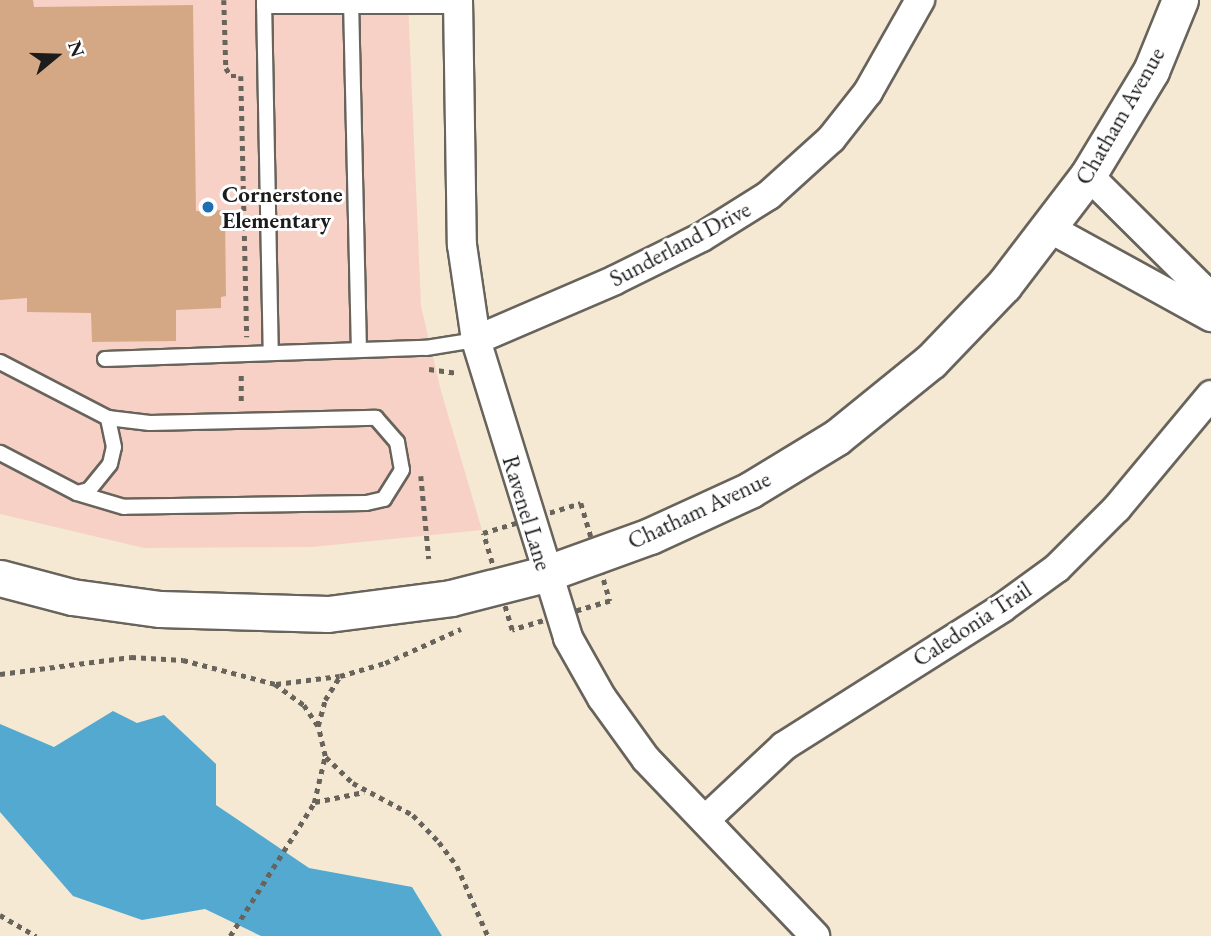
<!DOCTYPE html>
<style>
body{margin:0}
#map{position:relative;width:1211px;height:936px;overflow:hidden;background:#f5e9d4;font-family:"EB Garamond",serif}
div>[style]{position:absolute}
.built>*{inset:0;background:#f7d1c6}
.water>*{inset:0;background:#53a9cf}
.building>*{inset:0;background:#d5a885}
.path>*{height:4.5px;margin-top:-2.25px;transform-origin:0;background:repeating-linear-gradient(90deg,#68645c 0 5px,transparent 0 10px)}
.roads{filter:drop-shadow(2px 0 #68645c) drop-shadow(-2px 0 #68645c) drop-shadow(0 2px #68645c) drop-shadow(0 -2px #68645c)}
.service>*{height:14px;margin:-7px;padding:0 7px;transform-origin:7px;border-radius:7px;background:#fff}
.minor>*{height:28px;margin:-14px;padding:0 14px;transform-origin:14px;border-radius:14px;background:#fff}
.tertiary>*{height:35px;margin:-17.5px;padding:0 17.5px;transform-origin:17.5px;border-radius:17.5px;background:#fff}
.dots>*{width:19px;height:19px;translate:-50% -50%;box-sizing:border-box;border:4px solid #fff;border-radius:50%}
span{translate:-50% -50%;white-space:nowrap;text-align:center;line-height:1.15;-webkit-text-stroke:6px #fff;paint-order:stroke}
.street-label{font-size:23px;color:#1c1c1c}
.poi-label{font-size:23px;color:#1c1c1c;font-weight:700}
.left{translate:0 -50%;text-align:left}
.north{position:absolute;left:21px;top:21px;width:70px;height:70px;-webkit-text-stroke:5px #fff;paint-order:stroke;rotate:71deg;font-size:19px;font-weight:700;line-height:28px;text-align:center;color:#1c1c1c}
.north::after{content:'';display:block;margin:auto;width:24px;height:32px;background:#1c1c1c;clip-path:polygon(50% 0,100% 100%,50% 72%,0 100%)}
</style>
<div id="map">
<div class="built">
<div style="clip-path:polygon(0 0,408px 0,421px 306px,441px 391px,482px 530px,312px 547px,144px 548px,0 514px)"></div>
</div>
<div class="water">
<div style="clip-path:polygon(113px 711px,137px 723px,164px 715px,216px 764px,216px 805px,309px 868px,412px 887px,442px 936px,261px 936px,205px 909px,142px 920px,73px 896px,0 812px,0 724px,54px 747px)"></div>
</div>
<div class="building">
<div style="clip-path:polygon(0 0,33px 0,34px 7px,193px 5px,196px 211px,225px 210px,226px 296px,221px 297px,221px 308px,176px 310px,176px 341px,92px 342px,91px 313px,27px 312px,27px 298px,0 300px)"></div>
</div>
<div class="path">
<div style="left:224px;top:0;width:68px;rotate:88.3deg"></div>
<div style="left:226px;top:68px;width:9px;rotate:58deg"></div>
<div style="left:231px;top:76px;width:10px"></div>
<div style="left:241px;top:76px;width:261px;rotate:88.7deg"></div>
<div style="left:429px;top:369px;width:27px;rotate:8deg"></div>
<div style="left:241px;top:401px;width:28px;rotate:-90deg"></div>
<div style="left:421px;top:476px;width:83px;rotate:84.5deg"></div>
<div style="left:581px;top:503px;width:102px;rotate:73.5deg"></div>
<div style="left:610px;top:601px;width:102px;rotate:163.5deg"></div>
<div style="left:512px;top:630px;width:101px;rotate:-106.6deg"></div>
<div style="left:483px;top:533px;width:102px;rotate:-17deg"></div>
<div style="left:0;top:674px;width:132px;rotate:-7.4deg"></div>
<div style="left:131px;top:657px;width:52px;rotate:3.3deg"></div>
<div style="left:183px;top:660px;width:95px;rotate:14.6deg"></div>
<div style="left:275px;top:684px;width:36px;rotate:36deg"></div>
<div style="left:304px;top:705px;width:25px;rotate:56deg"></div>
<div style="left:276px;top:684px;width:64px;rotate:-7.1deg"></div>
<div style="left:326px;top:757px;width:37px;rotate:44deg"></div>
<div style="left:353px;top:783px;width:68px;rotate:28.1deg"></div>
<div style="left:413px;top:815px;width:37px;rotate:46deg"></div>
<div style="left:439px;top:842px;width:30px;rotate:53deg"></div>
<div style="left:457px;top:866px;width:77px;rotate:66.1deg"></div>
<div style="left:315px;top:802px;width:50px;rotate:-11.5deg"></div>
<div style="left:0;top:915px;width:42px;rotate:30.3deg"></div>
<div style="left:230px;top:936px;width:157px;rotate:-57.7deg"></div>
<div style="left:314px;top:803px;width:48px;rotate:-76.8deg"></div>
<div style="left:325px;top:756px;width:31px;rotate:-103deg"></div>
<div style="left:318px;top:726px;width:27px;rotate:-75deg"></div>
<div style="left:325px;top:700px;width:28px;rotate:-58deg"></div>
<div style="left:340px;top:676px;width:47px;rotate:-16.1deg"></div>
<div style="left:385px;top:663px;width:83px;rotate:-24.1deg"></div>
</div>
<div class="roads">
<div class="service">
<div style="left:264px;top:0;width:353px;rotate:88.9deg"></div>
<div style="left:351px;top:0;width:350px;rotate:88.7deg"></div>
<div style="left:264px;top:6px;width:194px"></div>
<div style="left:105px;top:359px;width:321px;rotate:-2deg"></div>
<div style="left:426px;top:348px;width:51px;rotate:-9.1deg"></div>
<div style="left:0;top:362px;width:122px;rotate:27.4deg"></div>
<div style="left:108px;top:418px;width:42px;rotate:6.8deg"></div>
<div style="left:150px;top:423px;width:226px;rotate:-1.3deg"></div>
<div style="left:376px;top:418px;width:32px;rotate:49deg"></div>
<div style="left:397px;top:442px;width:28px;rotate:80deg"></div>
<div style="left:402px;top:470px;width:34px;rotate:122deg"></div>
<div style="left:384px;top:499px;width:18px;rotate:167deg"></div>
<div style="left:366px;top:503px;width:242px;rotate:179.1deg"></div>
<div style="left:124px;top:507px;width:49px;rotate:-163.4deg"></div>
<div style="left:77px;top:493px;width:87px;rotate:-152.5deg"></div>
<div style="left:77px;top:493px;width:12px;rotate:-14deg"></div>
<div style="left:89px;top:490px;width:33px;rotate:-51deg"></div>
<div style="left:110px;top:464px;width:17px;rotate:-77deg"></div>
<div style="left:114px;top:447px;width:30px;rotate:-102deg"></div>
</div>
<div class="minor">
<div style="left:458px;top:0;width:245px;rotate:89.1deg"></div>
<div style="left:462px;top:245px;width:96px;rotate:81.6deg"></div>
<div style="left:476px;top:340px;width:312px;rotate:72.8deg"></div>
<div style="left:568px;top:638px;width:69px;rotate:60.5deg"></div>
<div style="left:602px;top:698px;width:75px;rotate:54.2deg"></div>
<div style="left:646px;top:759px;width:245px;rotate:46.3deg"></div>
<div style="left:1088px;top:175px;width:173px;rotate:44.8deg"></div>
<div style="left:1049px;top:228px;width:185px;rotate:28.8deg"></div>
<div style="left:476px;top:340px;width:151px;rotate:-23.3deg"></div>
<div style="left:615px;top:280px;width:97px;rotate:-26.3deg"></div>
<div style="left:702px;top:237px;width:79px;rotate:-32.1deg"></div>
<div style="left:769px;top:195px;width:84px;rotate:-42.1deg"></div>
<div style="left:831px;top:139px;width:60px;rotate:-51.8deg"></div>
<div style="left:868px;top:92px;width:106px;rotate:-60.5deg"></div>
<div style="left:705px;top:820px;width:108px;rotate:-43.1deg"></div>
<div style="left:784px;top:746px;width:258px;rotate:-32.3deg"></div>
<div style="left:1002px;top:608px;width:68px;rotate:-36deg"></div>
<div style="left:1057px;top:568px;width:85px;rotate:-45deg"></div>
<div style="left:1117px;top:508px;width:147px;rotate:-50.2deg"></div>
</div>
<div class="tertiary">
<div style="left:0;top:578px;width:74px;rotate:14.8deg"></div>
<div style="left:72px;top:597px;width:89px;rotate:7.8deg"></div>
<div style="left:160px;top:609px;width:168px;rotate:1.7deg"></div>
<div style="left:328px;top:614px;width:124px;rotate:-7.4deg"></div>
<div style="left:451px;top:598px;width:97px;rotate:-14.3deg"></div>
<div style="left:545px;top:574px;width:112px;rotate:-19.9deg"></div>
<div style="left:650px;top:536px;width:110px;rotate:-24.7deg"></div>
<div style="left:750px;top:490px;width:102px;rotate:-31.3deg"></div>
<div style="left:837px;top:437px;width:121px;rotate:-39deg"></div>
<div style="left:931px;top:361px;width:105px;rotate:-46.2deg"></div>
<div style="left:1004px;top:285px;width:138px;rotate:-52.6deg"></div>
<div style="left:1088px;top:175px;width:122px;rotate:-58.8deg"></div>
<div style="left:1151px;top:71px;width:77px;rotate:-67.8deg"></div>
</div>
</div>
<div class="dots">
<div style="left:208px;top:207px;background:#1f6fb2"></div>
</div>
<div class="street-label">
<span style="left:1120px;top:116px;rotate:-60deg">Chatham Avenue</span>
<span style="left:680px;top:244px;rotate:-28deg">Sunderland Drive</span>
<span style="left:699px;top:510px;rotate:-25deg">Chatham Avenue</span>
<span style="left:527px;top:513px;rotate:73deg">Ravenel Lane</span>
<span style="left:972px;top:624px;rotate:-33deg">Caledonia Trail</span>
</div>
<div class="poi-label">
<span class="left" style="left:222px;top:207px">Cornerstone<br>Elementary</span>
</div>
<div class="north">N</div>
</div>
